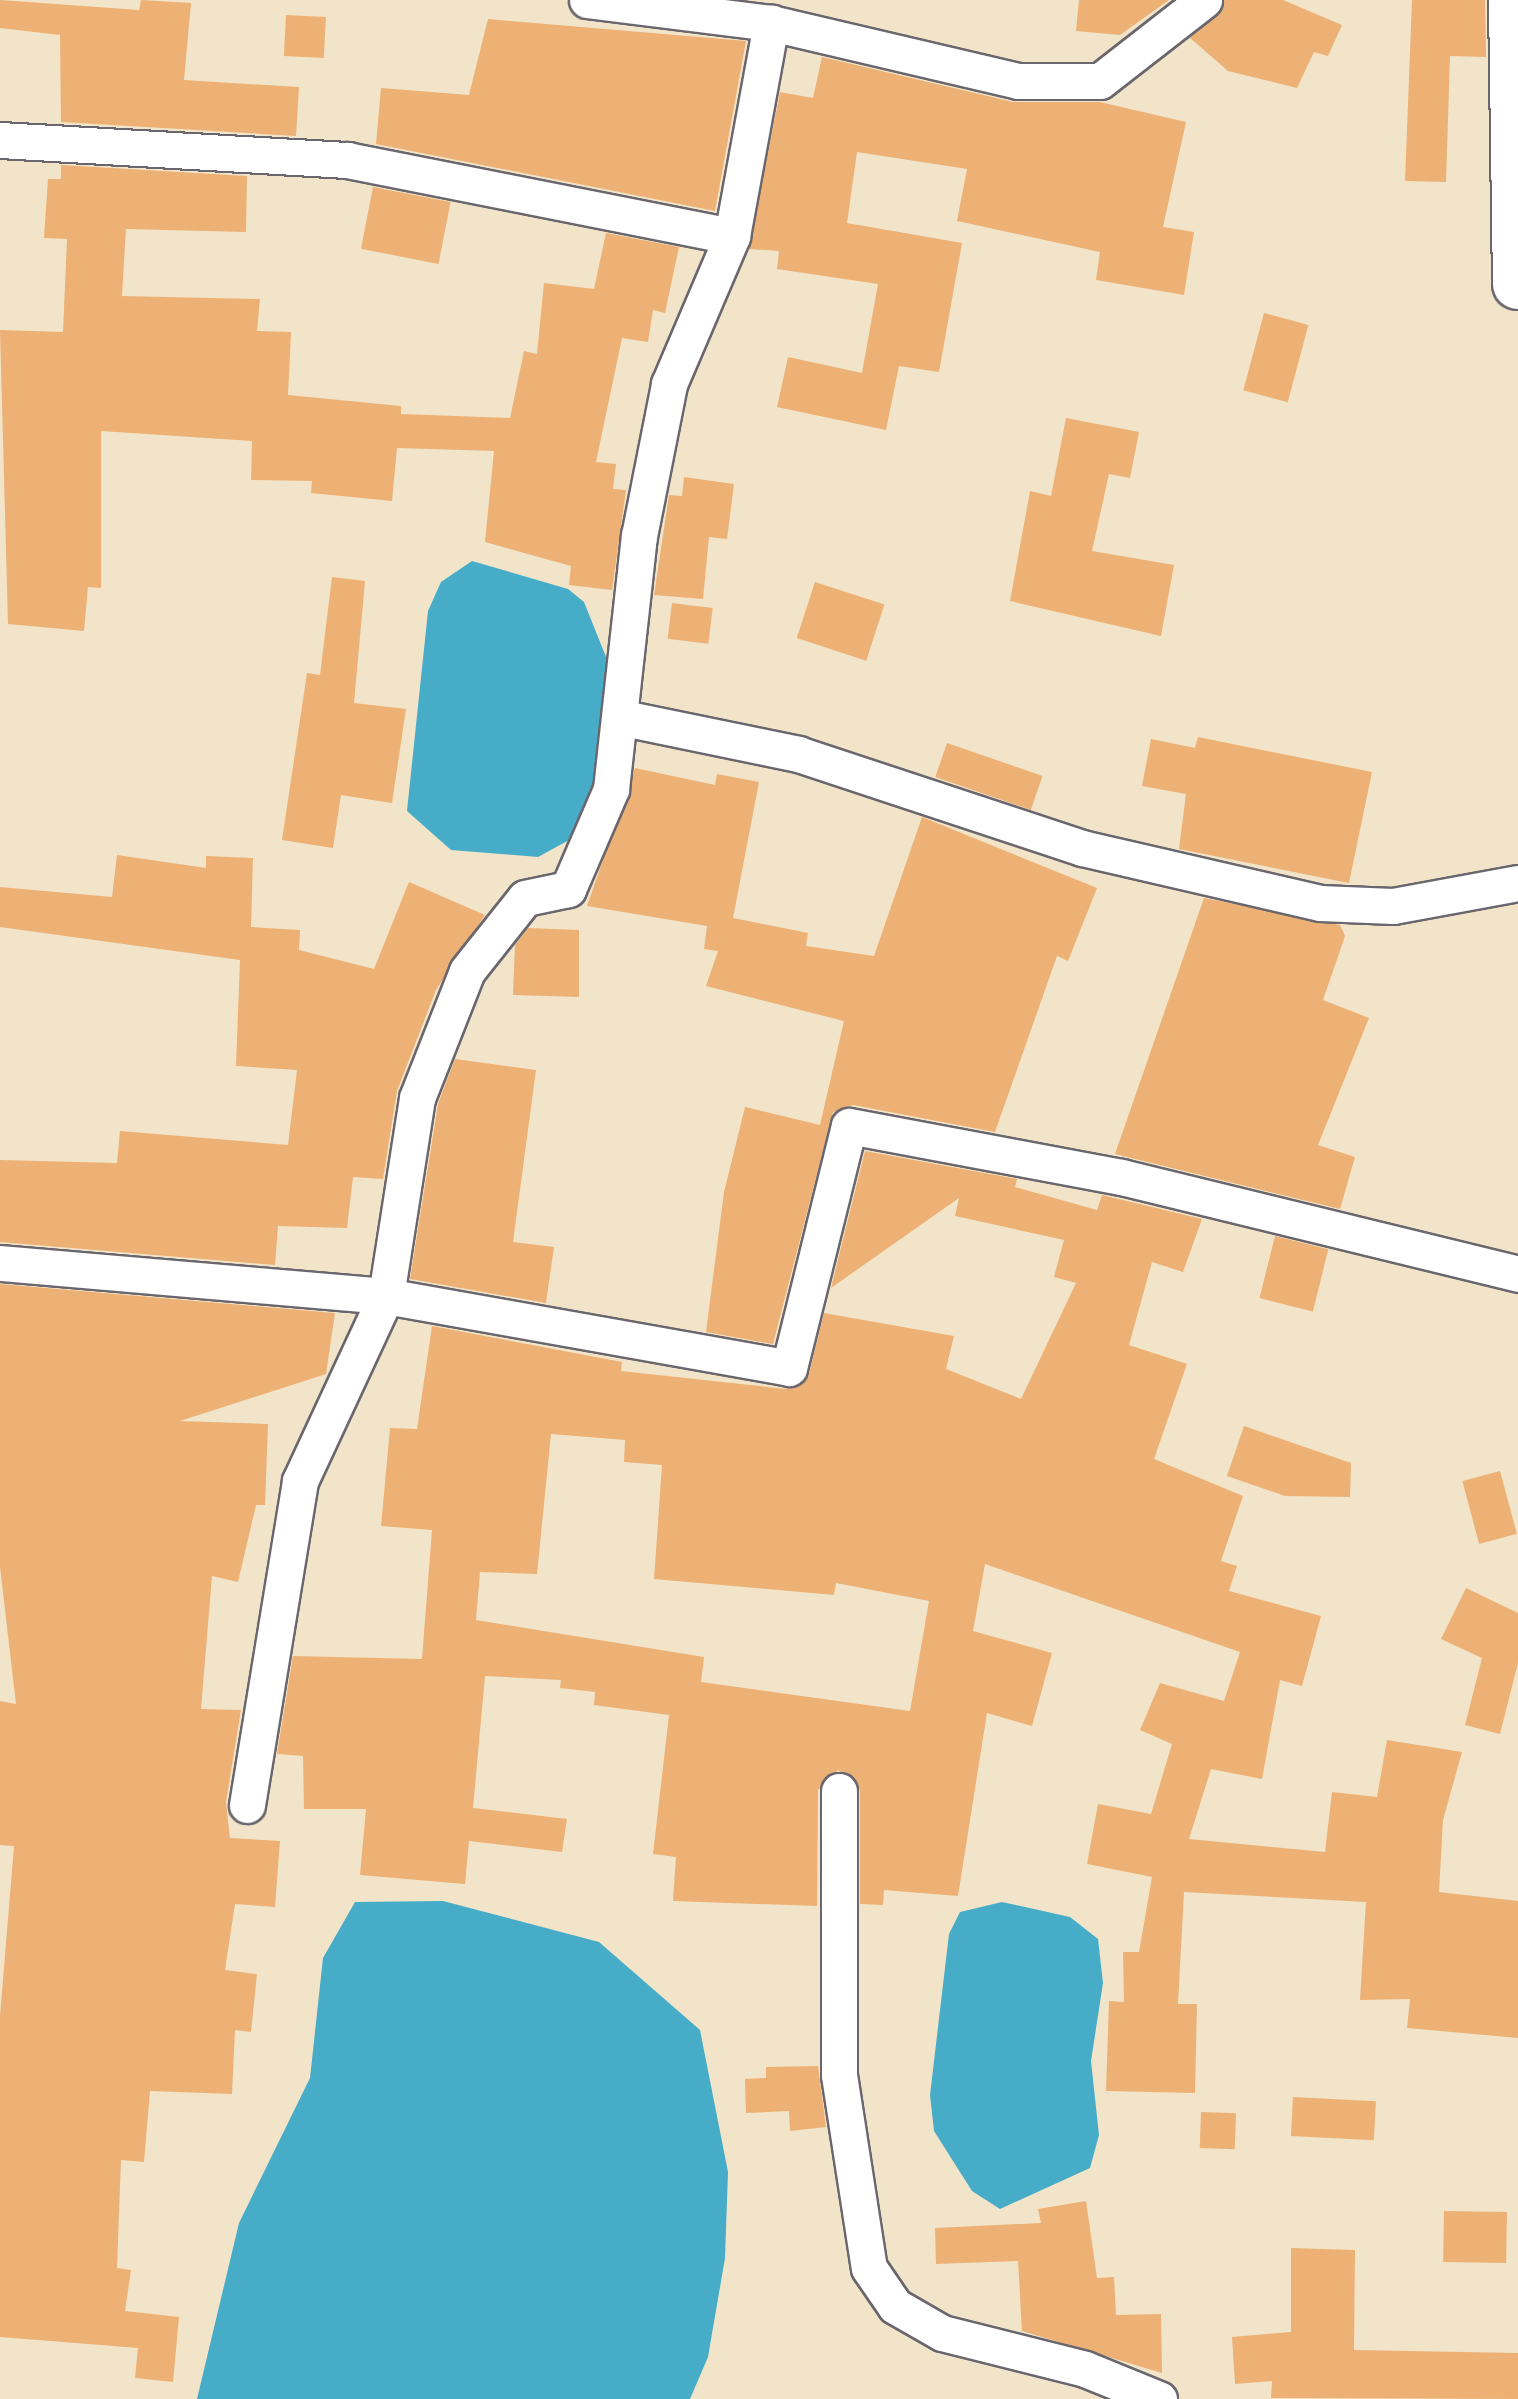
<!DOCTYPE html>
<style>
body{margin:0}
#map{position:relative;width:1518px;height:2399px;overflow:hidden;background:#f1e4c9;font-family:Kalam,sans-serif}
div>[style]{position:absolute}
.water>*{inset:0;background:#47acc7}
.building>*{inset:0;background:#edb175;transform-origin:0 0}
.roads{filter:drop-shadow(2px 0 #6a666d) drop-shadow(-2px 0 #6a666d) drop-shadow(0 2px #6a666d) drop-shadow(0 -2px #6a666d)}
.street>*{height:35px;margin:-17.5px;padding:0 17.5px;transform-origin:17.5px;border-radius:17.5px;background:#fff}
.secondary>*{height:50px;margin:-25px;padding:0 25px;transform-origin:25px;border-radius:25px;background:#fff}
span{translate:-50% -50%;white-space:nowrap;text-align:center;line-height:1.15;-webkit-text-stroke:8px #f7f3e8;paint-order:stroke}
</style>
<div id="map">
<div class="water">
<div style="clip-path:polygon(472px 561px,568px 589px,584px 602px,608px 662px,604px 778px,582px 833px,538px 857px,451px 850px,407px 811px,428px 611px,441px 582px)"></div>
<div style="clip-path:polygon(443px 1901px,599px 1942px,700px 2030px,728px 2172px,725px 2258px,708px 2357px,690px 2399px,197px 2399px,239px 2223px,310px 2078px,323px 1958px,355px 1902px)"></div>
<div style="clip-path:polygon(1002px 1902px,1070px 1917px,1098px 1939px,1103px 1983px,1091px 2061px,1099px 2135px,1090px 2168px,1000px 2209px,972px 2191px,934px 2131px,930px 2095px,949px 1934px,960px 1912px)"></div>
</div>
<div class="building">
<div style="clip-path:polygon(0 0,139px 10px,141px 0,191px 3px,184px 80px,299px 87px,296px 136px,61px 122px,60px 35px,0 28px)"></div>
<div style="clip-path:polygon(1079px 0,1169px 0,1120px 35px,1076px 31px)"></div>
<div style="clip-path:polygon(1225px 0,1283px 0,1342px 25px,1328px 56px,1314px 52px,1297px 88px,1228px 71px,1190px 38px)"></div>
<div style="clip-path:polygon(1412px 0,1485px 0,1486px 57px,1450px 56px,1446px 182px,1405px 181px)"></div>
<div style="left:286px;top:15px;width:40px;height:41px;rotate:3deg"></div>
<div style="clip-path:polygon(488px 19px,746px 41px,715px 211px,376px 144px,381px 88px,469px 95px)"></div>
<div style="clip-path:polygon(822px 57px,1013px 102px,1100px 102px,1186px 122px,1163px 227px,1194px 232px,1184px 295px,1096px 280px,1100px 252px,957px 221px,967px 169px,857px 152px,847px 223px,962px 243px,939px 372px,899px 366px,886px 430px,777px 407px,788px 357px,862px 373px,878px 284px,777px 269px,779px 251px,749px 249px,780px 92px,813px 98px)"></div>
<div style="clip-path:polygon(61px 165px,247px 176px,246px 232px,126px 229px,122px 296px,260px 299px,257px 331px,291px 332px,288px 395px,401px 406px,401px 414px,510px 418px,524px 351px,537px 354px,544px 283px,594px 289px,606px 233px,679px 247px,665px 313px,653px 310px,648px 342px,622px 338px,596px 462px,616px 464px,613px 489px,626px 490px,612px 590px,569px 585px,571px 566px,485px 542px,494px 451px,397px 448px,392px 501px,311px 493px,312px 481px,251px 480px,252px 441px,101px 431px,101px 588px,88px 587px,84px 631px,8px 624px,0 330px,63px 332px,67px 239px,44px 238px,48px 179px,61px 179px)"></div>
<div style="left:373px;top:187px;width:79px;height:63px;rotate:11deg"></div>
<div style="left:1264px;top:313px;width:46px;height:80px;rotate:15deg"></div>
<div style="clip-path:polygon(1066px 418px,1139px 432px,1130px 478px,1109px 474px,1092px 551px,1174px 565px,1161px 636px,1010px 601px,1030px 491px,1051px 496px)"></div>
<div style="clip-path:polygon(684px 477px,734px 484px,727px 539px,709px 537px,703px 599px,654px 595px,669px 495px,682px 496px)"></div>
<div style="clip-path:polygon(332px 577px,365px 581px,354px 703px,406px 709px,392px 803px,341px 795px,333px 848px,282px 840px,307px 673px,320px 675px)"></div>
<div style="left:815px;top:582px;width:73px;height:59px;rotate:18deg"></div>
<div style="left:672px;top:603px;width:41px;height:36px;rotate:7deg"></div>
<div style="clip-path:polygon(1198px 737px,1372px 772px,1349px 883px,1179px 849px,1186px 794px,1142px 786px,1151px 739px,1195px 748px)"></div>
<div style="left:947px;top:743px;width:101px;height:36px;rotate:19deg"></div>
<div style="clip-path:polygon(635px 768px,715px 785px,717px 774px,759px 782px,733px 918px,808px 933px,806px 946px,874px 956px,922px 817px,1097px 888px,1068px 961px,1057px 956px,995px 1132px,853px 1105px,833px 1112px,773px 1344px,706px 1332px,724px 1192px,745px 1107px,820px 1125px,844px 1021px,706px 986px,718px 951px,704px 949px,707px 926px,587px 906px)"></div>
<div style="clip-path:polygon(117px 855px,206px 868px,206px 856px,253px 858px,251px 927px,300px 930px,299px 950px,374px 969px,409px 882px,485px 915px,436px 990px,397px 1091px,383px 1179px,353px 1177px,347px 1228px,278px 1226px,275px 1265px,0 1242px,0 1160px,117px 1163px,120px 1131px,288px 1145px,297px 1070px,236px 1066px,240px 960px,0 927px,0 887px,112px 897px)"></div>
<div style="clip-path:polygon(1204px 898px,1340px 925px,1345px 936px,1323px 1000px,1369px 1018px,1318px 1145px,1355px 1157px,1340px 1209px,1115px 1154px)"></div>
<div style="clip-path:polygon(528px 928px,579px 930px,579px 997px,513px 995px,515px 945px)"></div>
<div style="clip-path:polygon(455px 1059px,536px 1070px,513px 1242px,554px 1247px,546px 1303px,410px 1279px,438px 1104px)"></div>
<div style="clip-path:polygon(evenodd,865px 1151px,1017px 1179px,1015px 1187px,1097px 1210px,1102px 1195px,1202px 1219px,1183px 1272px,1152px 1262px,1129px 1345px,1187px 1364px,1154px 1459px,1243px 1496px,1221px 1561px,1237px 1566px,1229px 1591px,1321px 1616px,1302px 1686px,1280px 1680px,1262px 1779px,1211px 1769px,1189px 1839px,1325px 1852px,1332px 1792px,1377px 1797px,1387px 1740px,1462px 1752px,1443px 1820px,1439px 1892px,1518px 1901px,1518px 2038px,1407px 2028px,1410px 1999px,1360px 2000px,1366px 1902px,1184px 1892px,1178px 2004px,1197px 2004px,1195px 2093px,1106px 2091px,1109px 2001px,1124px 2002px,1123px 1952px,1139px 1952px,1152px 1877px,1087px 1864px,1098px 1804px,1151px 1814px,1172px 1744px,1140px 1730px,1160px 1683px,1224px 1701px,1240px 1652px,985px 1564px,973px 1631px,1052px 1653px,1032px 1726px,987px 1713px,958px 1896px,884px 1890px,883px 1905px,860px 1904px,860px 1790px,838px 1770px,818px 1790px,817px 1906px,673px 1901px,676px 1857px,653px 1854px,669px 1715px,594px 1705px,595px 1692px,560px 1688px,561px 1680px,485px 1676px,473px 1808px,567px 1819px,562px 1852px,469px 1841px,465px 1884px,360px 1875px,366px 1809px,304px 1809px,303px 1756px,277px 1754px,293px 1656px,422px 1659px,432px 1530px,381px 1526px,390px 1428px,417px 1429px,432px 1326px,622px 1362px,621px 1371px,786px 1389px,809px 1374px,824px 1313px,954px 1336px,946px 1369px,1021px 1399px,1076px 1283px,1054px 1277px,1064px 1240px,955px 1216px,959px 1198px,831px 1288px,865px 1151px,551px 1434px,625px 1440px,624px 1462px,662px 1465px,654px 1579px,834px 1595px,836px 1583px,929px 1601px,910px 1711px,701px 1682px,704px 1657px,476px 1620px,480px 1572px,537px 1574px,551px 1434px)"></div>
<div style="left:1275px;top:1236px;width:55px;height:64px;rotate:14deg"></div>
<div style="clip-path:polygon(0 1284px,335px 1313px,326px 1374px,180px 1421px,268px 1424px,265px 1505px,256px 1505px,238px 1582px,212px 1576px,201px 1709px,241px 1710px,226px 1802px,230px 1838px,280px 1841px,275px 1907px,235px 1904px,225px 1970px,257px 1974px,251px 2032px,235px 2030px,232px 2094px,150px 2091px,144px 2162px,121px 2160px,117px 2268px,131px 2270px,125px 2311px,179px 2317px,173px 2382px,135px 2378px,138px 2348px,0 2337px,0 2016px,14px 1846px,0 1845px,0 1701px,16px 1704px,0 1567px)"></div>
<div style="clip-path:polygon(1244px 1426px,1351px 1463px,1350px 1497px,1285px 1496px,1227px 1476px)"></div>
<div style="left:1500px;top:1471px;width:65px;height:39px;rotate:75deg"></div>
<div style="clip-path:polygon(1466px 1588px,1518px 1613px,1518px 1663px,1500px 1734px,1465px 1725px,1482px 1658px,1441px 1639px)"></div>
<div style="clip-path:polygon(818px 2066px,826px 2127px,790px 2131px,789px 2111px,746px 2113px,745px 2079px,766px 2078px,766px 2067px)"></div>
<div style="left:1293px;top:2097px;width:83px;height:39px;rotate:3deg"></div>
<div style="left:1201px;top:2112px;width:35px;height:36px;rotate:2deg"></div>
<div style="clip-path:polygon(1086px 2201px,1097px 2278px,1114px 2277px,1116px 2315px,1161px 2314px,1162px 2373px,1022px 2331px,1018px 2261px,936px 2264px,935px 2228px,1041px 2223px,1038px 2209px)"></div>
<div style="left:1444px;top:2211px;width:63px;height:51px;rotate:1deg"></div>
<div style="clip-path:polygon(1291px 2248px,1355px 2250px,1354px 2350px,1518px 2353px,1518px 2399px,1271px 2398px,1272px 2381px,1235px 2384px,1232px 2337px,1291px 2332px)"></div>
</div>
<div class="roads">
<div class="street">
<div style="left:587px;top:0;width:185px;rotate:7.1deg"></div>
<div style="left:771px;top:23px;width:254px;rotate:13.2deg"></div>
<div style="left:1018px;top:81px;width:82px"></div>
<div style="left:1100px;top:81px;width:132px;rotate:-37.9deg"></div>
<div style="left:0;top:140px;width:348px;rotate:3.3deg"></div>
<div style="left:347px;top:160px;width:392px;rotate:11.2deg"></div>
<div style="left:623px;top:718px;width:179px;rotate:11.6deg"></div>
<div style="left:798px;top:754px;width:299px;rotate:18.3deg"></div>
<div style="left:1082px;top:848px;width:244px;rotate:13deg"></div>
<div style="left:1320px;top:903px;width:73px;rotate:2.4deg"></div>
<div style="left:1393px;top:906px;width:127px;rotate:-10.4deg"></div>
<div style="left:0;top:1263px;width:387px;rotate:4.9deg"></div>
<div style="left:386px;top:1296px;width:409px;rotate:10.1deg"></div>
<div style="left:789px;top:1368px;width:249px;rotate:-76.1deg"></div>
<div style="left:849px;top:1126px;width:277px;rotate:10.6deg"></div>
<div style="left:1121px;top:1177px;width:409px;rotate:13.7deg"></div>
<div style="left:839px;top:1791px;width:284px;rotate:90deg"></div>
<div style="left:839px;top:2075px;width:195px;rotate:81.2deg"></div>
<div style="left:869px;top:2268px;width:46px;rotate:55.6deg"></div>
<div style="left:895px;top:2306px;width:54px;rotate:29.9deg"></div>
<div style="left:942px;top:2333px;width:147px;rotate:14.1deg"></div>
<div style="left:1085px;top:2369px;width:80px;rotate:22.1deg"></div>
<div style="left:247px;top:1805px;width:328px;rotate:-80.7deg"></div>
<div style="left:300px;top:1481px;width:204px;rotate:-65.1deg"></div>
<div style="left:386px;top:1296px;width:200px;rotate:-81.1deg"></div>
<div style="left:417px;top:1098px;width:136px;rotate:-68.5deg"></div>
<div style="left:467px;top:971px;width:93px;rotate:-51.5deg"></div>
<div style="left:525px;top:898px;width:44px;rotate:-11.8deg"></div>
<div style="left:568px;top:889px;width:109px;rotate:-66.7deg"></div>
<div style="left:611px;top:789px;width:255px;rotate:-83.7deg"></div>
<div style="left:639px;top:536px;width:155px;rotate:-78.8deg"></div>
<div style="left:669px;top:384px;width:161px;rotate:-66.9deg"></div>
<div style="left:732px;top:236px;width:217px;rotate:-79.6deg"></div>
</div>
<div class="secondary">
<div style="left:1514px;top:0;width:284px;rotate:89.2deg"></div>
</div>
</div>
</div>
